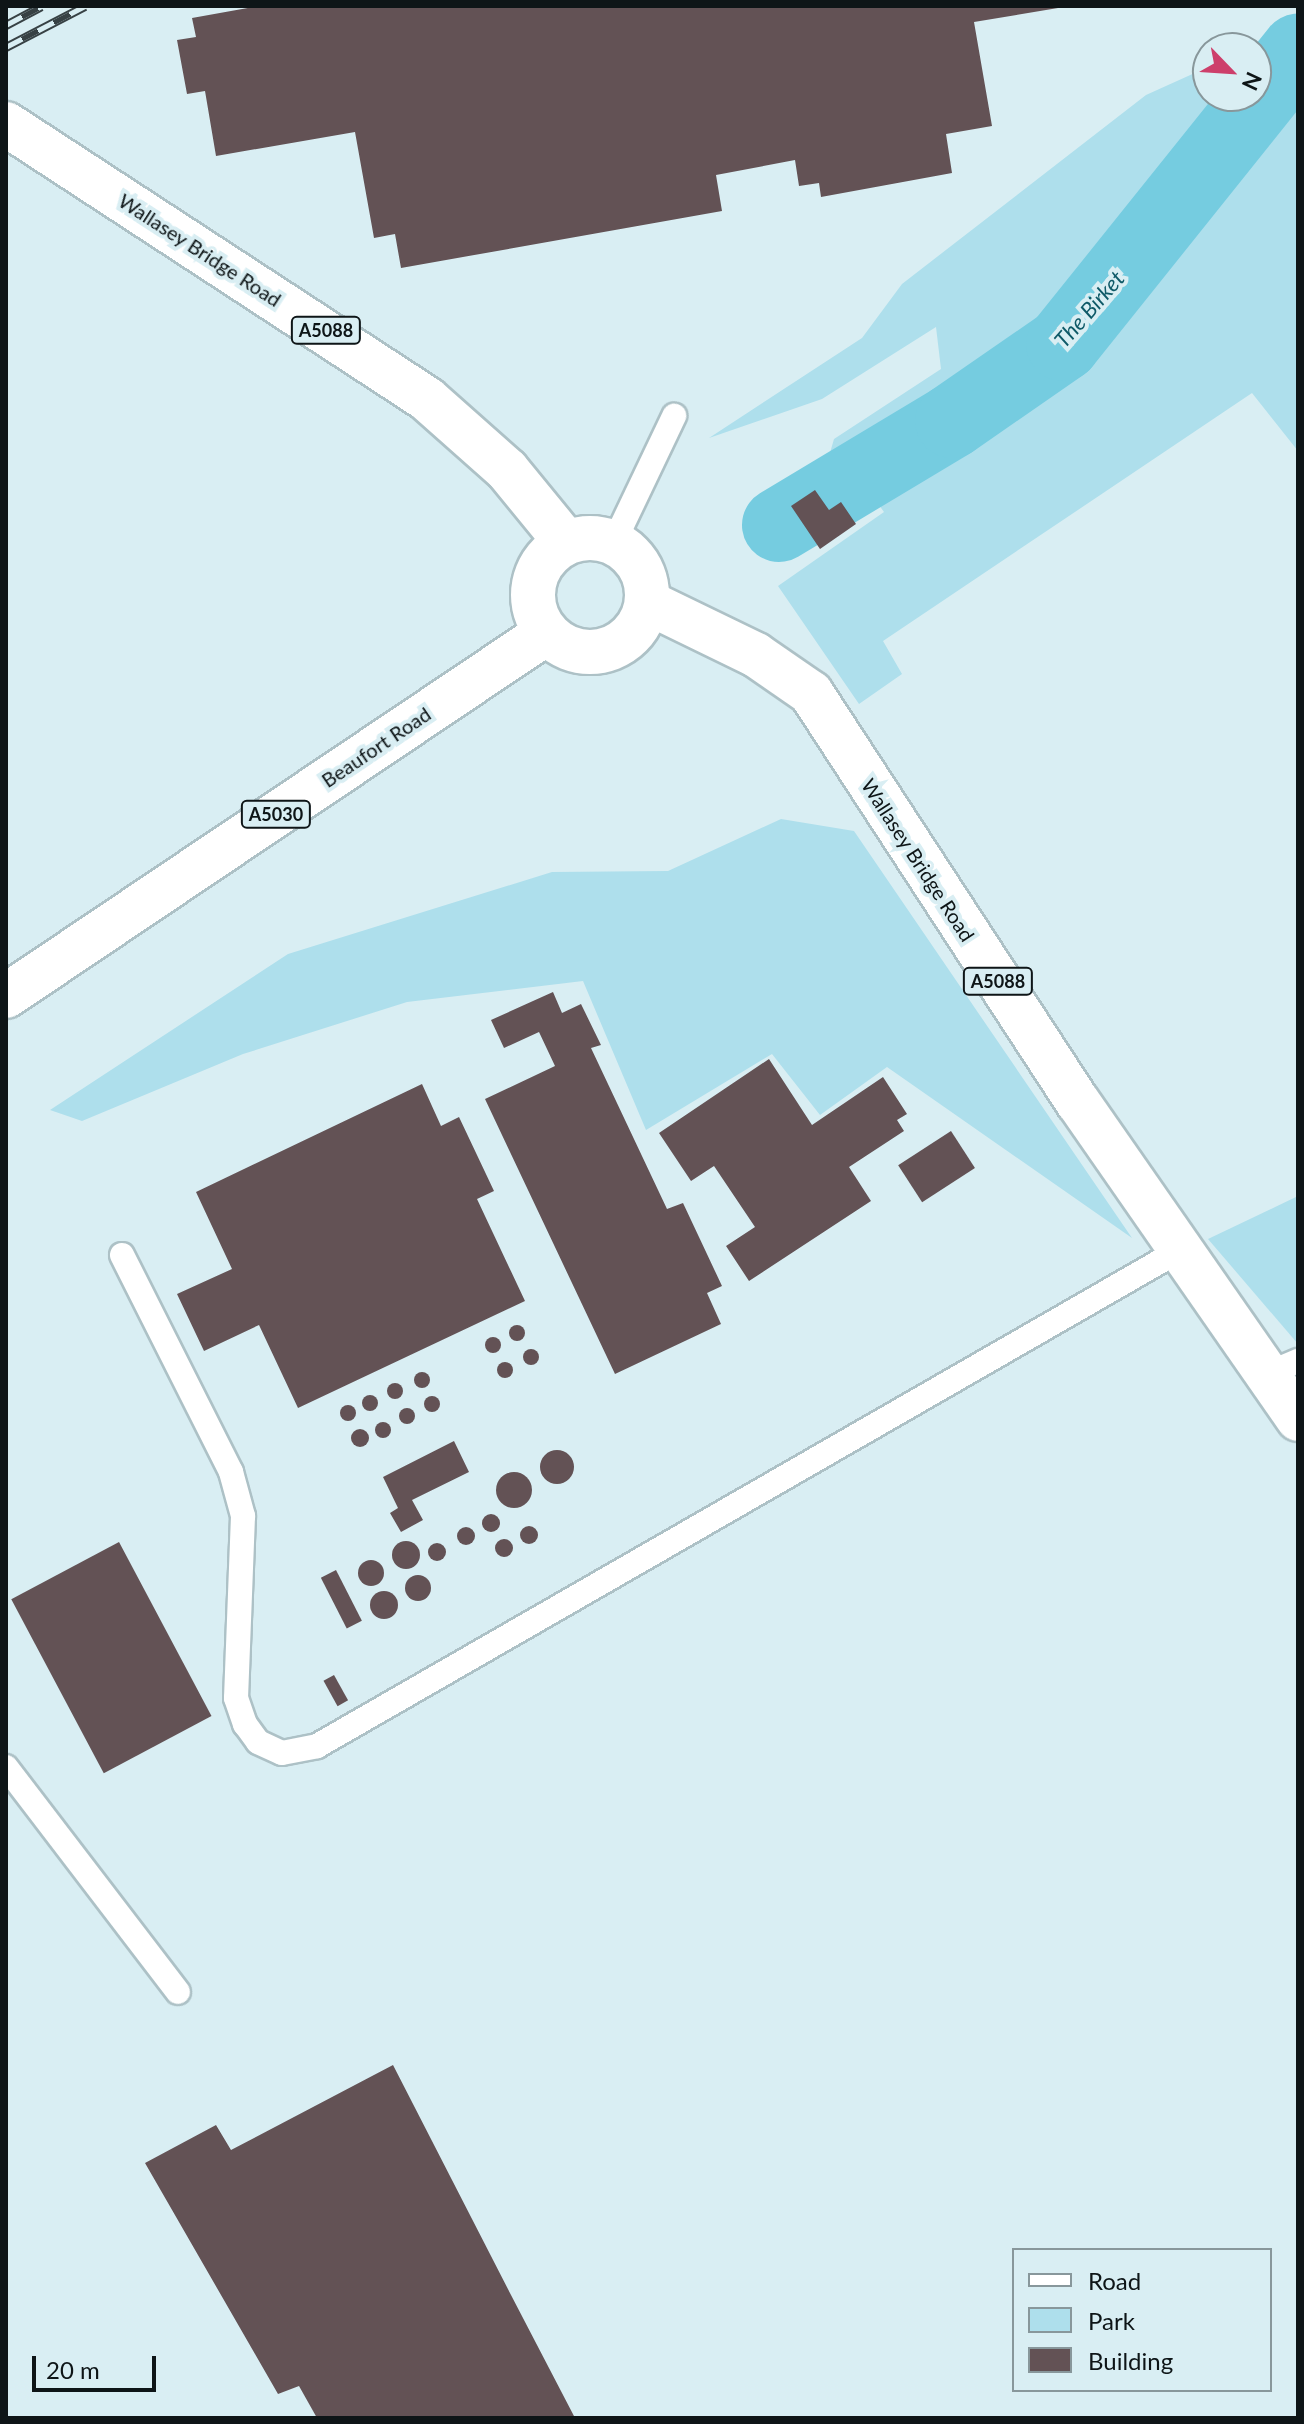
<!DOCTYPE html>
<style>
body{margin:0}
#map{position:relative;width:1304px;height:2424px;overflow:hidden;background:#d9eef3;font-family:Lato,sans-serif}
div>[style]{position:absolute}
.green>*{inset:0;background:#aedfec}
.river>*{height:74px;margin:-37px;padding:0 37px;transform-origin:37px;border-radius:37px;background:#75cce0}
.building>*{inset:0;background:#635255;transform-origin:0 0}
.round{border-radius:50%}
.roads{filter:drop-shadow(2px 0 #adc1c6) drop-shadow(-2px 0 #adc1c6) drop-shadow(0 2px #adc1c6) drop-shadow(0 -2px #adc1c6)}
.lane>*{height:24px;margin:-12px;padding:0 12px;transform-origin:12px;border-radius:12px;background:#fff}
.primary>*{height:44px;margin:-22px;padding:0 22px;transform-origin:22px;border-radius:22px;background:#fff}
.primary>.ring{margin:-22px;padding:0;box-sizing:content-box;background:none;border:44px solid #fff;border-radius:50%}
.rail>*{height:9px;margin-top:-4.5px;transform-origin:0;background:repeating-linear-gradient(90deg,#d9eef3 0 18px,#374144 0 36px);box-sizing:border-box;border-block:2px solid #374144}
span{translate:-50% -50%;white-space:nowrap;text-align:center;line-height:1.15;-webkit-text-stroke:8px #d9eef3;paint-order:stroke}
.shield-label span{padding:2px 6px;background:#d9eef3;border:2px solid;border-radius:6px;-webkit-text-stroke-width:0}
.shield-label{font-size:18px;color:#0e1517;font-weight:700}
.street-label{font-size:20px;color:#0e1517}
.water-label{font-size:22px;color:#0f5a68;font-style:italic}
.frame{position:absolute;inset:0;border:8px solid #0e1517;pointer-events:none}
.legend{position:absolute;left:1012px;top:2248px;width:260px;height:144px;box-sizing:border-box;background:#d9eef3;border:2px solid #88979b;margin:0;padding:10px 14px;list-style:none;font-size:24px;color:#0e1517}
.legend li{display:flex;align-items:center;gap:16px;height:40px}
.legend b{width:40px;border:2px solid #88979b}
.north{position:absolute;left:1192px;top:32px;width:80px;height:80px;box-sizing:border-box;background:#d9eef3;border:2px solid #88979b;border-radius:50%;rotate:115deg;font-size:22px;font-weight:700;line-height:32px;text-align:center;color:#0e1517}
.north::after{content:'';display:block;margin:auto;width:28px;height:36px;background:#cd3f6b;clip-path:polygon(50% 0,100% 100%,50% 72%,0 100%)}
.scale{position:absolute;left:32px;top:2356px;width:124px;height:36px;box-sizing:border-box;border:4px solid #0e1517;border-top:0;padding-left:10px;font-size:24px;line-height:28px;white-space:nowrap;color:#0e1517;-webkit-text-stroke:6px #d9eef3;paint-order:stroke}
</style>
<div id="map">
<div class="green">
<div style="clip-path:polygon(1208px 67px,1208px 96px,1229px 96px,1128px 227px,1018px 348px,823px 477px,834px 439px,941px 369px,936px 327px,822px 399px,709px 438px,862px 338px,902px 284px,1146px 95px)"></div>
<div style="clip-path:polygon(1298px 87px,1298px 451px,1252px 393px,883px 641px,902px 674px,859px 704px,778px 586px,884px 512px,871px 494px,1054px 377px,1084px 349px)"></div>
<div style="clip-path:polygon(781px 819px,854px 831px,1132px 1238px,887px 1067px,820px 1115px,772px 1054px,646px 1130px,583px 981px,407px 1002px,243px 1054px,82px 1121px,50px 1110px,288px 954px,552px 872px,668px 871px)"></div>
<div style="clip-path:polygon(1298px 1196px,1298px 1344px,1208px 1239px)"></div>
</div>
<div class="river">
<div style="left:779px;top:525px;width:202px;rotate:-31deg"></div>
<div style="left:952px;top:421px;width:135px;rotate:-34.7deg"></div>
<div style="left:1063px;top:344px;width:376px;rotate:-51.3deg"></div>
</div>
<div class="building">
<div style="clip-path:polygon(259px 6px,1058px 6px,1058px 8px,974px 22px,992px 126px,946px 134px,952px 173px,821px 197px,819px 183px,799px 186px,795px 160px,716px 175px,722px 211px,401px 268px,395px 234px,374px 238px,355px 132px,216px 156px,205px 91px,187px 94px,177px 40px,196px 37px,192px 18px)"></div>
<div style="clip-path:polygon(815px 490px,829px 510px,841px 502px,856px 524px,820px 549px,791px 506px)"></div>
<div style="clip-path:polygon(553px 992px,562px 1013px,581px 1004px,601px 1045px,591px 1048px,667px 1209px,683px 1203px,722px 1286px,707px 1293px,721px 1324px,615px 1374px,485px 1099px,555px 1066px,539px 1032px,504px 1048px,491px 1020px)"></div>
<div style="clip-path:polygon(769px 1059px,812px 1125px,883px 1077px,907px 1114px,897px 1120px,904px 1131px,849px 1167px,871px 1201px,749px 1281px,726px 1246px,755px 1227px,714px 1166px,691px 1181px,659px 1133px)"></div>
<div style="clip-path:polygon(422px 1084px,441px 1126px,459px 1117px,494px 1191px,477px 1199px,525px 1301px,298px 1408px,259px 1325px,204px 1351px,177px 1294px,232px 1269px,196px 1192px)"></div>
<div style="left:951px;top:1131px;width:44px;height:63px;rotate:57deg"></div>
<div class="round" style="left:509px;top:1325px;width:16px;height:16px"></div>
<div class="round" style="left:485px;top:1337px;width:16px;height:16px"></div>
<div class="round" style="left:523px;top:1349px;width:16px;height:16px"></div>
<div class="round" style="left:497px;top:1362px;width:16px;height:16px"></div>
<div class="round" style="left:414px;top:1372px;width:16px;height:16px"></div>
<div class="round" style="left:387px;top:1383px;width:16px;height:16px"></div>
<div class="round" style="left:362px;top:1395px;width:16px;height:16px"></div>
<div class="round" style="left:424px;top:1396px;width:16px;height:16px"></div>
<div class="round" style="left:340px;top:1405px;width:16px;height:16px"></div>
<div class="round" style="left:399px;top:1408px;width:16px;height:16px"></div>
<div class="round" style="left:375px;top:1422px;width:16px;height:16px"></div>
<div class="round" style="left:351px;top:1429px;width:18px;height:18px"></div>
<div style="clip-path:polygon(454px 1441px,469px 1472px,412px 1500px,423px 1520px,401px 1532px,390px 1513px,398px 1508px,383px 1477px)"></div>
<div class="round" style="left:540px;top:1450px;width:34px;height:34px"></div>
<div class="round" style="left:496px;top:1472px;width:36px;height:36px"></div>
<div class="round" style="left:482px;top:1514px;width:18px;height:18px"></div>
<div class="round" style="left:520px;top:1526px;width:18px;height:18px"></div>
<div class="round" style="left:457px;top:1527px;width:18px;height:18px"></div>
<div class="round" style="left:495px;top:1539px;width:18px;height:18px"></div>
<div class="round" style="left:392px;top:1541px;width:28px;height:28px"></div>
<div style="left:119px;top:1542px;width:197px;height:122px;rotate:62deg"></div>
<div class="round" style="left:428px;top:1543px;width:18px;height:18px"></div>
<div class="round" style="left:358px;top:1560px;width:26px;height:26px"></div>
<div style="left:336px;top:1570px;width:57px;height:17px;rotate:63deg"></div>
<div class="round" style="left:405px;top:1575px;width:26px;height:26px"></div>
<div class="round" style="left:370px;top:1591px;width:28px;height:28px"></div>
<div style="left:334px;top:1675px;width:29px;height:12px;rotate:61deg"></div>
<div style="clip-path:polygon(393px 2065px,511px 2295px,575px 2418px,317px 2418px,299px 2386px,278px 2394px,145px 2163px,216px 2125px,231px 2150px)"></div>
</div>
<div class="roads">
<div class="lane">
<div style="left:614px;top:542px;width:140px;rotate:-64.5deg"></div>
<div style="left:122px;top:1255px;width:243px;rotate:63.3deg"></div>
<div style="left:231px;top:1472px;width:46px;rotate:74.7deg"></div>
<div style="left:243px;top:1516px;width:182px;rotate:92.2deg"></div>
<div style="left:236px;top:1698px;width:28px;rotate:71deg"></div>
<div style="left:245px;top:1724px;width:22px;rotate:54deg"></div>
<div style="left:258px;top:1742px;width:26px;rotate:25deg"></div>
<div style="left:282px;top:1753px;width:36px;rotate:-11deg"></div>
<div style="left:317px;top:1746px;width:995px;rotate:-29.89deg"></div>
<div style="left:1267px;top:1374px;width:34px;rotate:-23deg"></div>
<div style="left:6px;top:1767px;width:283px;rotate:52.6deg"></div>
</div>
<div class="primary">
<div style="left:6px;top:124px;width:503px;rotate:33.15deg"></div>
<div style="left:427px;top:399px;width:107px;rotate:41.6deg"></div>
<div style="left:507px;top:470px;width:93px;rotate:50.7deg"></div>
<div class="ring" style="left:533px;top:538px;width:70px;height:70px"></div>
<div style="left:647px;top:602px;width:121px;rotate:25.9deg"></div>
<div style="left:756px;top:655px;width:67px;rotate:34.6deg"></div>
<div style="left:811px;top:693px;width:488px;rotate:56.9deg"></div>
<div style="left:1078px;top:1102px;width:386px;rotate:55.2deg"></div>
<div style="left:6px;top:996px;width:651px;rotate:-33.91deg"></div>
</div>
</div>
<div class="rail">
<div style="left:6px;top:25px;width:40px;rotate:-28deg"></div>
<div style="left:6px;top:47px;width:89px;rotate:-27.4deg"></div>
</div>
<div class="shield-label">
<span style="left:326px;top:330px">A5088</span>
<span style="left:276px;top:814px">A5030</span>
<span style="left:998px;top:981px">A5088</span>
</div>
<div class="street-label">
<span style="left:200px;top:250px;rotate:33deg">Wallasey Bridge Road</span>
<span style="left:376px;top:747px;rotate:-34deg">Beaufort Road</span>
<span style="left:918px;top:860px;rotate:57deg">Wallasey Bridge Road</span>
</div>
<div class="water-label">
<span style="left:1089px;top:309px;rotate:-49deg">The Birket</span>
</div>
<div class="frame"></div>
<ul class="legend">
<li><b style="height:10px;background:#fff"></b>Road</li>
<li><b style="height:22px;background:#aedfec"></b>Park</li>
<li><b style="height:22px;background:#635255"></b>Building</li>
</ul>
<div class="north">N</div>
<div class="scale">20 m</div>
</div>
